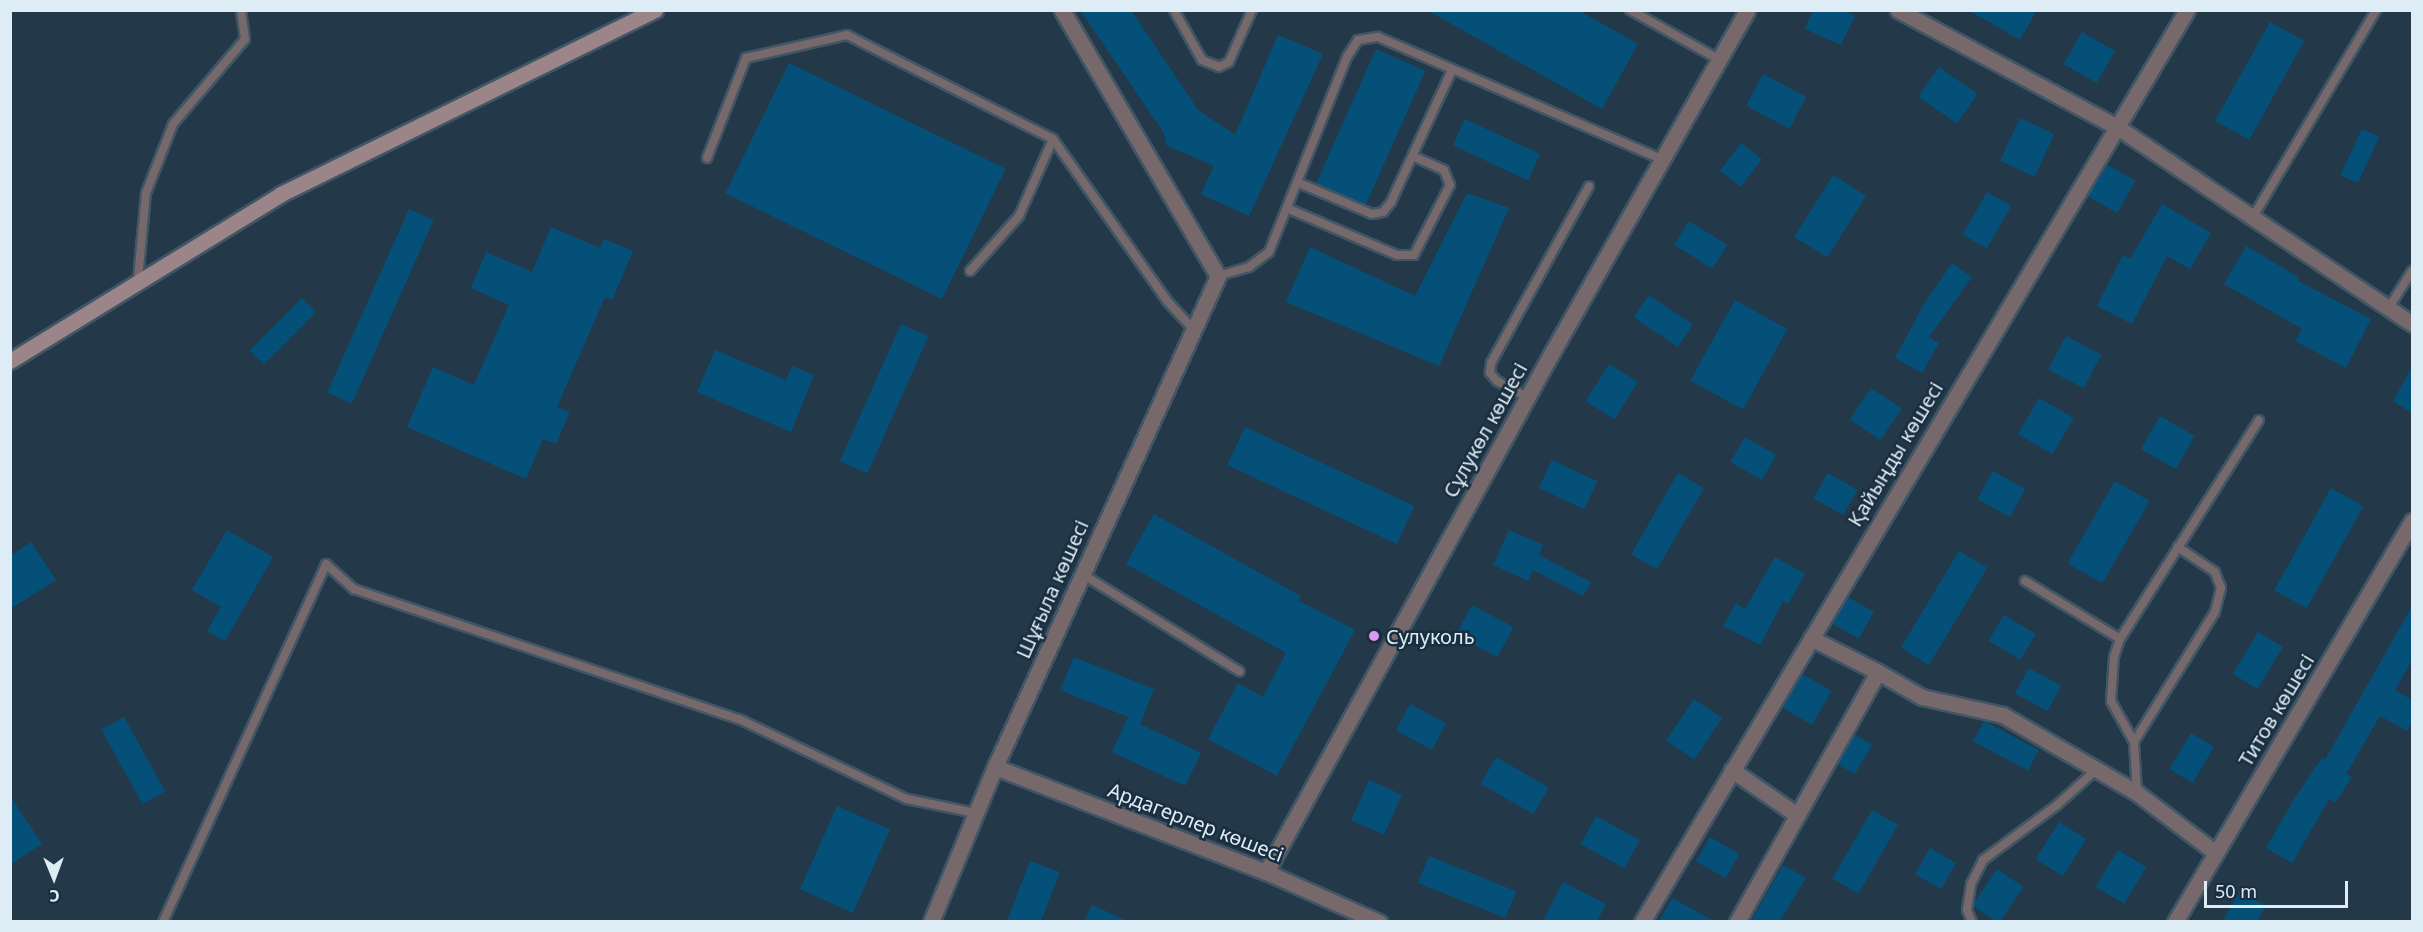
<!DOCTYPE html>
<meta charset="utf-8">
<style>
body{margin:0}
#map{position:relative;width:2423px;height:932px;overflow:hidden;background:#233949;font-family:"Noto Sans",sans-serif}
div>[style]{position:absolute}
.building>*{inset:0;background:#045079;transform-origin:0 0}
.roads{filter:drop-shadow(2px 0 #415665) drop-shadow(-2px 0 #415665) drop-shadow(0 2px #415665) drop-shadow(0 -2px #415665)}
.lane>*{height:8px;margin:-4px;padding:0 4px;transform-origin:4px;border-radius:4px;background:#77696b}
.street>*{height:15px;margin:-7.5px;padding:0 7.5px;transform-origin:7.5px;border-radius:7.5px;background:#77696b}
.secondary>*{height:15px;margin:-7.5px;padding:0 7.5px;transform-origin:7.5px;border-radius:7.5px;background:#9b8588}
.dots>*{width:16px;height:16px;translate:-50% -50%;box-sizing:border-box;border:3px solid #192e3e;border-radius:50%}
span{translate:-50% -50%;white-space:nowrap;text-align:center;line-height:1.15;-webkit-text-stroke:5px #192e3e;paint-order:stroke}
.street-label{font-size:20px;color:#deecf6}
.poi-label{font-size:20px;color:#deecf6}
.left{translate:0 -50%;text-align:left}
.frame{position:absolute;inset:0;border:12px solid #deecf6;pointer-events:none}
.north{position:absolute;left:24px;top:848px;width:60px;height:60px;-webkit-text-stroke:4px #192e3e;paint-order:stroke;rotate:179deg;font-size:16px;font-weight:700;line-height:24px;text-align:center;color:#deecf6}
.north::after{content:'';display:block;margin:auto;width:21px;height:27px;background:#deecf6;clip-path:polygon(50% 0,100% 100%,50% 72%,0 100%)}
.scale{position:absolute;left:2204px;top:881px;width:144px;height:27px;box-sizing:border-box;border:3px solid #deecf6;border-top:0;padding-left:8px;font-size:18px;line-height:21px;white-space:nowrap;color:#deecf6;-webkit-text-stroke:4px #192e3e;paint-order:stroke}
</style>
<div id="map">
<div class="building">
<div style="clip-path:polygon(1080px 10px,1131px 10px,1198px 110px,1235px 135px,1278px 35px,1323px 54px,1249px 216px,1201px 194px,1214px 166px,1166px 145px,1164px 133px)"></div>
<div style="clip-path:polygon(1427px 10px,1578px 10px,1638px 44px,1602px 109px)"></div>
<div style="clip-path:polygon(1813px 10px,1844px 10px,1855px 16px,1841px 45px,1805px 29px)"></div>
<div style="clip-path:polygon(1968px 10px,2037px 10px,2020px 40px)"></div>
<div style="left:2270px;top:22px;width:39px;height:113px;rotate:29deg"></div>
<div style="left:2082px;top:32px;width:38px;height:37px;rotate:30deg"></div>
<div style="left:1376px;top:49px;width:54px;height:147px;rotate:24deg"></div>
<div style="left:789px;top:63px;width:241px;height:145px;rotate:26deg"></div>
<div style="left:1939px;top:67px;width:47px;height:36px;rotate:35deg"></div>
<div style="left:1763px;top:74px;width:49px;height:36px;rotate:28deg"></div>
<div style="left:2020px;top:118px;width:38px;height:47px;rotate:25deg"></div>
<div style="left:1465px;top:119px;width:83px;height:29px;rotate:25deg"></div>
<div style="left:2362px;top:129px;width:19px;height:51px;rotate:25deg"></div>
<div style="left:1741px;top:143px;width:26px;height:35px;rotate:37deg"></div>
<div style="left:2106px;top:164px;width:34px;height:37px;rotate:30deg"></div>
<div style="left:1833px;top:175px;width:39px;height:73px;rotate:32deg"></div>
<div style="left:1987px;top:192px;width:28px;height:49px;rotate:30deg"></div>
<div style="clip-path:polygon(1467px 193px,1509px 208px,1439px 366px,1286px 302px,1310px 247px,1415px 296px)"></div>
<div style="clip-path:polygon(2162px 204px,2211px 233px,2190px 269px,2167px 256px,2132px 324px,2097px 306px,2123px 255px,2130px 259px)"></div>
<div style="left:409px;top:209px;width:27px;height:201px;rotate:24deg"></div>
<div style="left:1689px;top:221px;width:45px;height:28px;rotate:32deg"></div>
<div style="clip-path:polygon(551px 227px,600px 248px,604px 239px,633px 251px,612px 300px,605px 297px,557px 407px,570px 412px,556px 444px,543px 439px,526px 479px,407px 427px,433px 367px,474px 385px,509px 305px,471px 288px,486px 252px,532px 272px)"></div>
<div style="clip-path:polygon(2246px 246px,2300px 278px,2298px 281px,2371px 319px,2346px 368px,2295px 341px,2302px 329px,2224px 284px)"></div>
<div style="clip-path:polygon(1952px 263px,1972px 277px,1929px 337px,1939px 343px,1922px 373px,1895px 358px,1924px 304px)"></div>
<div style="left:1649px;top:295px;width:53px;height:27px;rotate:34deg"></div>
<div style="left:302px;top:298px;width:20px;height:74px;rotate:45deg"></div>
<div style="left:1735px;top:300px;width:60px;height:92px;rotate:29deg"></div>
<div style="left:901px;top:324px;width:30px;height:150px;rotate:24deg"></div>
<div style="left:2066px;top:336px;width:40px;height:38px;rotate:28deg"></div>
<div style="clip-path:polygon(715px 350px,786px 380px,792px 366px,814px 375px,791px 432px,697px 392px)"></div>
<div style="left:1609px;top:364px;width:34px;height:44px;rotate:32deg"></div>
<div style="clip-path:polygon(2412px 367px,2412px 413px,2393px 401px)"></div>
<div style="left:1871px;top:388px;width:37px;height:38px;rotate:34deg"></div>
<div style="left:2039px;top:398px;width:40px;height:42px;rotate:30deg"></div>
<div style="left:2160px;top:416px;width:40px;height:38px;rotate:30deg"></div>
<div style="left:1245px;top:427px;width:187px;height:42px;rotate:25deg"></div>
<div style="left:1745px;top:437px;width:36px;height:29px;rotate:30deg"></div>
<div style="left:1552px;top:460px;width:50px;height:31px;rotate:25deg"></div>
<div style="left:1993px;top:471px;width:37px;height:32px;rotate:29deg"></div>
<div style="left:1678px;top:473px;width:30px;height:94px;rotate:30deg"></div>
<div style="left:1828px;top:473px;width:34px;height:29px;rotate:30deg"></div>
<div style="left:2115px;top:481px;width:40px;height:95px;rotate:30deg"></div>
<div style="left:2331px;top:488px;width:37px;height:117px;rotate:29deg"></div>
<div style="clip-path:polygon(1154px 514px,1301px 596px,1299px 601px,1355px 630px,1277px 776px,1208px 739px,1238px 683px,1263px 697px,1286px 653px,1126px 564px)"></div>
<div style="clip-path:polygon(227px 530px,273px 557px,225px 641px,207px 631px,221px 607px,192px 590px)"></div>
<div style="clip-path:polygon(1509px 530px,1543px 545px,1539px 555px,1591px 582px,1583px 596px,1533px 570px,1528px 581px,1493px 565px)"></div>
<div style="clip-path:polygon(31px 542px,56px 580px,10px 609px,10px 556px)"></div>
<div style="left:1959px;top:551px;width:33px;height:113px;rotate:31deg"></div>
<div style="clip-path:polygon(1775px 557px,1805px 574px,1788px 604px,1783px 601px,1760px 645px,1723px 626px,1736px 603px,1745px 609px)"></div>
<div style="left:1848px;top:597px;width:30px;height:31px;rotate:30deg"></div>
<div style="left:1472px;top:605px;width:47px;height:34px;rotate:28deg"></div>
<div style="clip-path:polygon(2412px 606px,2412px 660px,2395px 690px,2412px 700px,2412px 722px,2407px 731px,2380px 716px,2346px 774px,2352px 777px,2335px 803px,2329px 799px,2292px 863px,2266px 848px,2296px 796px,2322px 758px,2325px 760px)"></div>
<div style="left:2004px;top:615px;width:37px;height:30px;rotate:31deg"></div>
<div style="left:2258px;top:632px;width:29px;height:49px;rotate:31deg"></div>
<div style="clip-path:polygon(1074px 657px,1154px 689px,1140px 724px,1201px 753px,1185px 786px,1112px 752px,1128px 717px,1060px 690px)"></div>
<div style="left:2029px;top:668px;width:37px;height:29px;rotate:29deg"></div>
<div style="left:1802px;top:674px;width:34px;height:39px;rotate:30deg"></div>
<div style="left:1694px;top:699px;width:34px;height:50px;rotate:34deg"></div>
<div style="left:1410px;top:704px;width:41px;height:30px;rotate:28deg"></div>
<div style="left:124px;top:717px;width:85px;height:26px;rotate:61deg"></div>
<div style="left:1984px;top:721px;width:62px;height:23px;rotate:28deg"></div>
<div style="left:2191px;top:733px;width:27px;height:42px;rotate:31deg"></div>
<div style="left:1854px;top:734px;width:21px;height:34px;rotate:31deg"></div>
<div style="left:1496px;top:757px;width:61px;height:31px;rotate:30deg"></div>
<div style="left:1369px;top:780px;width:36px;height:44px;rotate:24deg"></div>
<div style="clip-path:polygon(10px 796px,42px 844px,10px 865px)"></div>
<div style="left:837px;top:806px;width:58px;height:91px;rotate:24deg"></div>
<div style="left:1872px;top:810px;width:30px;height:79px;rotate:30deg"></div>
<div style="left:1596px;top:816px;width:50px;height:32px;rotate:29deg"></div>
<div style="left:2059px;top:822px;width:32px;height:44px;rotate:32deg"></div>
<div style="left:1710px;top:837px;width:34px;height:28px;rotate:30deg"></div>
<div style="left:1930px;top:848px;width:30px;height:30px;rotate:30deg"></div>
<div style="left:2118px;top:850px;width:33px;height:43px;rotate:31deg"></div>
<div style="left:1429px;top:856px;width:94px;height:29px;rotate:22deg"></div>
<div style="clip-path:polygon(1030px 861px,1060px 872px,1041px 921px,1007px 921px)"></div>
<div style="clip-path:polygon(1783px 865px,1806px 878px,1780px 921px,1751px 921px)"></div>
<div style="left:1997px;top:869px;width:32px;height:44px;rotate:34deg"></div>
<div style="clip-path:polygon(1563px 882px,1606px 904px,1597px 921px,1543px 921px)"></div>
<div style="clip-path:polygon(2240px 891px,2266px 906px,2257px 921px,2223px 921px)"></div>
<div style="clip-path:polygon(1672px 898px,1714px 921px,1659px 921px)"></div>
<div style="clip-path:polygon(1092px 905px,1128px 921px,1084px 921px)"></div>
</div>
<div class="roads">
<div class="lane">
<div style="left:1174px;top:10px;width:57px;rotate:60.8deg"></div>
<div style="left:1202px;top:60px;width:18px;rotate:22deg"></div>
<div style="left:1219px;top:67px;width:11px;rotate:-27deg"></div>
<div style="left:1229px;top:62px;width:57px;rotate:-66.1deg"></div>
<div style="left:1630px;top:10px;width:101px;rotate:29.1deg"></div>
<div style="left:707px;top:158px;width:107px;rotate:-68.7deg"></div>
<div style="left:746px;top:58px;width:104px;rotate:-12.8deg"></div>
<div style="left:847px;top:35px;width:231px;rotate:26.8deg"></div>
<div style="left:1053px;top:139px;width:199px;rotate:54.8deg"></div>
<div style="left:1168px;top:302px;width:35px;rotate:47deg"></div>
<div style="left:1299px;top:183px;width:79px;rotate:23deg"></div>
<div style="left:1372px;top:214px;width:11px;rotate:-10deg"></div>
<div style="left:1383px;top:212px;width:13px;rotate:-51deg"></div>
<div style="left:1391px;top:202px;width:145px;rotate:-65.2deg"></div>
<div style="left:1289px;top:209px;width:117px;rotate:23.1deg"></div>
<div style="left:1397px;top:255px;width:17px"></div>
<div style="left:1414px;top:255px;width:79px;rotate:-62.8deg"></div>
<div style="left:1450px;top:185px;width:16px;rotate:-112deg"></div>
<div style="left:1444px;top:170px;width:34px;rotate:-156deg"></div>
<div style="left:2254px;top:215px;width:239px;rotate:-59.2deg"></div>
<div style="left:970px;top:271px;width:74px;rotate:-48.3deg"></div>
<div style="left:1019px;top:216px;width:84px;rotate:-66.2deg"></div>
<div style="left:1218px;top:276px;width:32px;rotate:-16deg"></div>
<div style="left:1249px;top:267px;width:25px;rotate:-37deg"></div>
<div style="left:1269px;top:252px;width:210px;rotate:-68.2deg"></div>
<div style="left:1347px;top:57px;width:20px;rotate:-57deg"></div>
<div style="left:1358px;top:40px;width:20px;rotate:-9deg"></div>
<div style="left:1378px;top:37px;width:310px;rotate:23.3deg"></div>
<div style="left:138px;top:279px;width:86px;rotate:-84.7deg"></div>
<div style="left:146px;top:193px;width:74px;rotate:-68.6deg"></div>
<div style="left:173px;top:124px;width:111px;rotate:-49.7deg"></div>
<div style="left:245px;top:39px;width:29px;rotate:-98deg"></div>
<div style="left:2388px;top:309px;width:45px;rotate:-57.7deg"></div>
<div style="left:1527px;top:397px;width:34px;rotate:-152deg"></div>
<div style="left:1497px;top:381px;width:11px;rotate:-131deg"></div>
<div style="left:1490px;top:373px;width:10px;rotate:-84deg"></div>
<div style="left:1491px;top:363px;width:202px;rotate:-61deg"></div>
<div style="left:1082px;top:574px;width:185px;rotate:31.7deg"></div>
<div style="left:2025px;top:581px;width:111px;rotate:31.4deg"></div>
<div style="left:2134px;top:742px;width:153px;rotate:-58.1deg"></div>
<div style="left:2215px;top:612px;width:25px;rotate:-76deg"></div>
<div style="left:2221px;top:588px;width:17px;rotate:-111deg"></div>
<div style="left:2215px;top:572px;width:45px;rotate:-146deg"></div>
<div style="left:2137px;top:793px;width:51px;rotate:-93.4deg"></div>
<div style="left:2134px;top:742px;width:47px;rotate:-119.3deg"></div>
<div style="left:2111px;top:701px;width:44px;rotate:-86.1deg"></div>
<div style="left:2114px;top:657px;width:19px;rotate:-72deg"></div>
<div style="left:2120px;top:639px;width:259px;rotate:-57.6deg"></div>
<div style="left:163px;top:922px;width:393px;rotate:-65.5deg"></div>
<div style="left:326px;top:564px;width:38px;rotate:42deg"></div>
<div style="left:354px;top:589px;width:406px;rotate:18.7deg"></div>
<div style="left:739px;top:719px;width:186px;rotate:25.5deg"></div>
<div style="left:907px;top:799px;width:70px;rotate:11.5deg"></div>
<div style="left:1972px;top:922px;width:13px;rotate:-113deg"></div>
<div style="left:1967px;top:910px;width:26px;rotate:-81deg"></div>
<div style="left:1971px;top:884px;width:27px;rotate:-63deg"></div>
<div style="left:1983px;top:860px;width:92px;rotate:-36.6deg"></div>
<div style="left:2057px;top:805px;width:54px;rotate:-42deg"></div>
</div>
<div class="street">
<div style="left:1898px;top:10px;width:248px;rotate:28.1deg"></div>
<div style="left:2117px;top:127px;width:355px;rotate:33.7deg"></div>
<div style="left:1878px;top:672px;width:51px;rotate:29.6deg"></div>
<div style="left:1922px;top:697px;width:83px;rotate:12.5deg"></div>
<div style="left:2003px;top:715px;width:155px;rotate:30.2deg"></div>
<div style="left:2137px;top:793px;width:99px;rotate:37.2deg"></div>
<div style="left:995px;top:767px;width:291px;rotate:21.2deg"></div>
<div style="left:1266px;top:872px;width:124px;rotate:23.9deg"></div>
<div style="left:1732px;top:770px;width:79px;rotate:34.7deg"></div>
<div style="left:1266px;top:872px;width:589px;rotate:-61.17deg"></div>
<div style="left:1550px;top:356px;width:398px;rotate:-60.3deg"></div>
<div style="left:931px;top:922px;width:168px;rotate:-67.6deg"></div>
<div style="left:995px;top:767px;width:539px;rotate:-65.57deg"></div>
<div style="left:1218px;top:276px;width:308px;rotate:-120.4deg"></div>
<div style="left:1642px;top:922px;width:1062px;rotate:-59.14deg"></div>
<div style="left:1737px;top:922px;width:287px;rotate:-60.6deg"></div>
<div style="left:1878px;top:672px;width:75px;rotate:-153.1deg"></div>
<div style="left:2175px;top:922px;width:466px;rotate:-59.4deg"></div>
</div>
<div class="secondary">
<div style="left:10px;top:361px;width:318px;rotate:-31.6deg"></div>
<div style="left:281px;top:194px;width:417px;rotate:-26.2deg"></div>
</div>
</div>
<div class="dots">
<div style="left:1374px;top:636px;background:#df98f2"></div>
</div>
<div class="street-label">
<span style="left:1485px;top:430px;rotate:-61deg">Сұлукөл көшесі</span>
<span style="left:1895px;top:454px;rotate:-59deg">Қайыңды көшесі</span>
<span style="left:1052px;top:589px;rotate:-66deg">Шұғыла көшесі</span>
<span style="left:2276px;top:710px;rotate:-59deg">Титов көшесі</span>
<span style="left:1196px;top:822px;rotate:21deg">Ардагерлер көшесі</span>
</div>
<div class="poi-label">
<span class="left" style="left:1386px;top:636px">Сулуколь</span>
</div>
<div class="frame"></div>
<div class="north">С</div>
<div class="scale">50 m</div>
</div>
